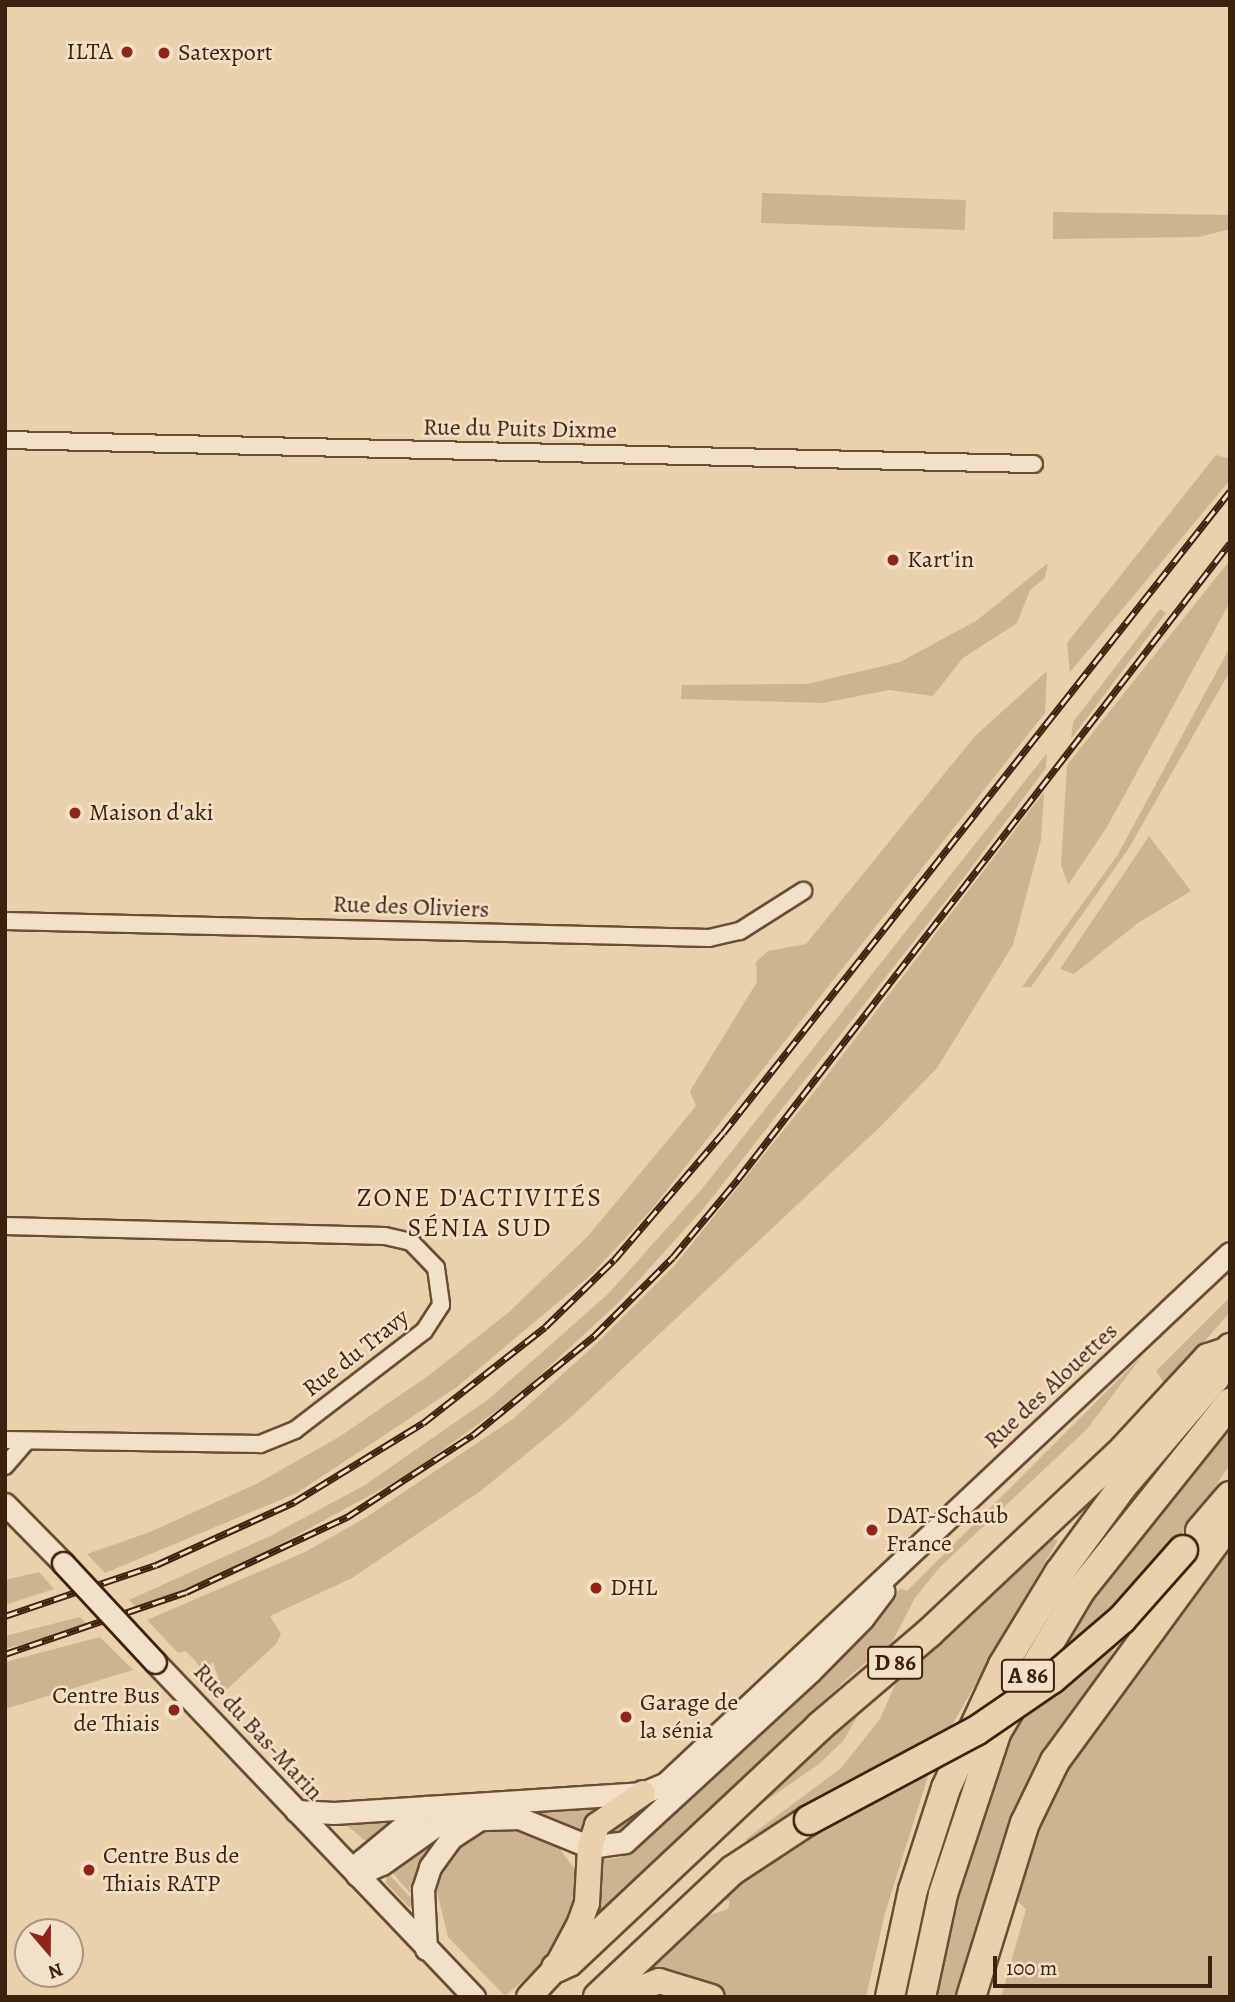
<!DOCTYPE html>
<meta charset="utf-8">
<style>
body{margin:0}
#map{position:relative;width:1235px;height:2002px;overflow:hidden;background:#ebd1ab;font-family:Alegreya,serif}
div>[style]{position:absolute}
.green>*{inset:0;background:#ceb390;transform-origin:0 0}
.roads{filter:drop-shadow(2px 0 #694d34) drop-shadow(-2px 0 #694d34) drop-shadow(0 2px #694d34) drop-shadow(0 -2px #694d34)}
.street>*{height:16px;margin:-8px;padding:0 8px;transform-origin:8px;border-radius:8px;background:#f2e1c8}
.secondary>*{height:21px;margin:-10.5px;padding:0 10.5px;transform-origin:10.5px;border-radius:10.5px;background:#f2e1c8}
.primary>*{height:24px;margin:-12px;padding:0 12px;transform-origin:12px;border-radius:12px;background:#ebd1ab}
.highway>*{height:28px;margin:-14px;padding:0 14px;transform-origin:14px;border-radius:14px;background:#ebd1ab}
.rail>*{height:7px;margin-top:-3.5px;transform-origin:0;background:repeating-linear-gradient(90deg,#f2e1c8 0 13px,#3e210c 0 26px);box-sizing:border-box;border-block:2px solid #3e210c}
.bridges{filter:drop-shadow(2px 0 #3e210c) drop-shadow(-2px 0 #3e210c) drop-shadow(0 2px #3e210c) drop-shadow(0 -2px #3e210c)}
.secondary-bridge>*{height:21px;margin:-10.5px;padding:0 10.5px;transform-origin:10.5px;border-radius:10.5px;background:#f2e1c8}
.highway-bridge>*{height:28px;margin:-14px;padding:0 14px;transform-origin:14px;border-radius:14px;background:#ebd1ab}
.dots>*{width:19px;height:19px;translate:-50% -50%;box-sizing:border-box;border:4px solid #f2e1c8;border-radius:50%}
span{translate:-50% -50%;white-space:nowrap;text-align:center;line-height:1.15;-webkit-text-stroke:5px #f2e1c8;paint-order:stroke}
.shield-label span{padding:2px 5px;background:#f2e1c8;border:2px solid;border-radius:5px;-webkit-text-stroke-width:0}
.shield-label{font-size:23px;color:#3e210c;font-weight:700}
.poi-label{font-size:24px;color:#3e210c}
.right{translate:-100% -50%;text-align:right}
.left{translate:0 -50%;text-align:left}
.street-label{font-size:24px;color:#3e210c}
.neighbourhood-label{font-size:26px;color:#3e210c;letter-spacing:2px}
.frame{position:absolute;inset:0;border:7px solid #3e210c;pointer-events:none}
.north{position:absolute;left:14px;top:1918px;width:70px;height:70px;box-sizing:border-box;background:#f2e1c8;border:2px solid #aa947d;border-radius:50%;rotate:160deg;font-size:19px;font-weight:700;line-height:28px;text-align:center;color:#3e210c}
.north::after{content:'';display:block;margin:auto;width:24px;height:32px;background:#8f2418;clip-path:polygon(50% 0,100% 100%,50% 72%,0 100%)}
.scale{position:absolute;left:993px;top:1956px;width:219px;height:32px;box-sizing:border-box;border:4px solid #3e210c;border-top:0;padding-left:9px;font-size:21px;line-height:24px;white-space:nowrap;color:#3e210c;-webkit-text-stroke:5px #f2e1c8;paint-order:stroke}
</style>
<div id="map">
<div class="green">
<div style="left:762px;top:193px;width:204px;height:30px;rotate:2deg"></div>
<div style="clip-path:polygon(1053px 212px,1230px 215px,1230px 229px,1199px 237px,1053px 239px)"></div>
<div style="clip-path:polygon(1216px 455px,1230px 459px,1230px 480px,1070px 672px,1067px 643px)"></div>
<div style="clip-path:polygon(1230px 560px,1230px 602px,1107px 827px,1068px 885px,1061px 865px,1067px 765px)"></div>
<div style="clip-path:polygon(1048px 563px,1045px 578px,1030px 590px,1017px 623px,963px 658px,933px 696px,889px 690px,823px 703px,681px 699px,682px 685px,807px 684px,900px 662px,976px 621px)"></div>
<div style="clip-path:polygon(1160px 609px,1166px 613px,1071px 739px,1073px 722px)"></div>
<div style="clip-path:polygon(1230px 647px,1230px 671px,1129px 848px,1031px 987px,1022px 987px,1117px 856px)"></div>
<div style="clip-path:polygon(1047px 671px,1045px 713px,651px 1210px,592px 1274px,457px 1387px,297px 1493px,105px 1573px,87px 1554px,150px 1532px,258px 1483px,339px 1437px,428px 1376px,509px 1312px,588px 1236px,696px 1106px,690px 1091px,757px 982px,756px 962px,768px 951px,806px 944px,975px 736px)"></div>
<div style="clip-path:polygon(1047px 753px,1046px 768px,955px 889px,704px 1208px,620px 1301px,522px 1392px,411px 1473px,240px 1566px,137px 1608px,129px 1600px,272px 1535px,365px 1485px,490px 1398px,608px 1294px,701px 1190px)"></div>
<div style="clip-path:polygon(1044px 792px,1041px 840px,1013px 945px,937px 1068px,882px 1125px,571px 1417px,482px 1490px,352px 1578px,270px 1616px,281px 1634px,276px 1644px,223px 1693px,213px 1662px,203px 1670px,186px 1651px,178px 1653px,147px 1620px,305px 1552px,365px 1518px,513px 1419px,596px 1344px,674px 1266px,812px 1095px)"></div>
<div style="clip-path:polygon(1149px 836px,1191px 891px,1138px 923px,1074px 974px,1060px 969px)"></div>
<div style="clip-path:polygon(1230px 1297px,1230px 1312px,1166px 1386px,1156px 1371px)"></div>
<div style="clip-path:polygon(1143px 1355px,1087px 1429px,939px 1568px,915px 1598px,892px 1642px,853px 1673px,600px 1913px,596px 1908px,601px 1859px,618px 1858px,634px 1849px,785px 1711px,853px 1645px,901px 1588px,907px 1591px)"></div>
<div style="clip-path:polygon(1230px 1423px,1230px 1464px,1199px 1511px,1155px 1571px,1057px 1659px,1094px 1592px)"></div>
<div style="clip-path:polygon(1041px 1537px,1058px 1540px,948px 1732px,751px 1846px,746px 1839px,841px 1768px,880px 1719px,902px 1669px)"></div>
<div style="clip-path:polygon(1230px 1543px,1230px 1997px,1001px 1997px,1026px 1909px,1016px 1900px,1032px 1827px,1093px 1721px)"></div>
<div style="clip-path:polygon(39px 1572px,54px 1589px,5px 1605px,5px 1580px)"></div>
<div style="clip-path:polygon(80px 1617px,89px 1626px,5px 1649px,5px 1636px)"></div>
<div style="clip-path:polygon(1127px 1629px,1032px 1784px,959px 1997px,934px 1997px,946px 1927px,989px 1789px,1017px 1722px)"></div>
<div style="clip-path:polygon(100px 1637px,133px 1670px,5px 1709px,5px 1662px)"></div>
<div style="clip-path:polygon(869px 1697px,843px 1741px,819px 1764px,728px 1827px)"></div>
<div style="clip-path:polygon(929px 1773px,885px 1913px,866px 1997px,728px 1997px,694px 1978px,665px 1970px,642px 1975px,639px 1969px,692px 1921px,728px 1909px,730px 1901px,721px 1898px,788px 1846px)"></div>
<div style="clip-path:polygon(657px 1800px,624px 1833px,606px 1834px,629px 1811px)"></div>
<div style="clip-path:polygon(606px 1803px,580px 1833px,522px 1809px)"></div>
<div style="clip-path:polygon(400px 1816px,369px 1844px,344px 1823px,344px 1821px)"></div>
<div style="clip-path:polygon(506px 1826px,552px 1838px,579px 1875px,581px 1897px,548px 1959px,505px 1996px,448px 1937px,435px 1884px,450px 1851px,482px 1830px)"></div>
<div style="clip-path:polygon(431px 1839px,436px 1841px,416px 1895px,410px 1893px,390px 1870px)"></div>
<div style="clip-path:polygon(387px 1872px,412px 1899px,410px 1908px,386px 1883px)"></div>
</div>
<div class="roads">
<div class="street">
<div style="left:5px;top:440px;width:1029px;rotate:1.34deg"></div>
<div style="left:5px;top:921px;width:704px;rotate:1.38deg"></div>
<div style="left:709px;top:938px;width:32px;rotate:-13deg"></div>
<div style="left:740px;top:931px;width:75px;rotate:-32.4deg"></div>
<div style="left:5px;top:1226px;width:380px;rotate:1.5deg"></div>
<div style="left:385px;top:1236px;width:27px;rotate:13deg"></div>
<div style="left:411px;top:1242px;width:36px;rotate:46deg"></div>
<div style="left:436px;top:1268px;width:37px;rotate:82deg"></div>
<div style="left:441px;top:1305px;width:31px;rotate:123deg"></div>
<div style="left:424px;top:1331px;width:163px;rotate:142.5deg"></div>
<div style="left:295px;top:1430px;width:38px;rotate:158deg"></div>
<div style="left:260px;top:1444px;width:255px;rotate:-179.1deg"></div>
<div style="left:5px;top:1466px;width:30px;rotate:-49deg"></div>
</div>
<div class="secondary">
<div style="left:5px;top:1504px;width:83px;rotate:45.5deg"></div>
<div style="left:155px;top:1662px;width:463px;rotate:46.4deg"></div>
<div style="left:296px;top:1811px;width:38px;rotate:3deg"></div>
<div style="left:334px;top:1813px;width:310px;rotate:-3.7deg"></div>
<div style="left:643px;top:1793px;width:25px;rotate:-23deg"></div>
<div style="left:666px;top:1783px;width:774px;rotate:-43.22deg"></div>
<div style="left:357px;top:1875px;width:27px;rotate:-24deg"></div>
<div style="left:382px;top:1864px;width:67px;rotate:-35.3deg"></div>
<div style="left:437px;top:1825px;width:18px;rotate:-16deg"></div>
<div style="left:454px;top:1820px;width:65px;rotate:-1.8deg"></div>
<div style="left:519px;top:1818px;width:77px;rotate:22.2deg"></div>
<div style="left:590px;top:1847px;width:35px;rotate:-8deg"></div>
<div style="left:625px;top:1842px;width:251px;rotate:-42.6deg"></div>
<div style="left:810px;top:1672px;width:76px;rotate:-45.5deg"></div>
<div style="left:863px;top:1618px;width:34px;rotate:-53deg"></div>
<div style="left:357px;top:1875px;width:15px;rotate:-74deg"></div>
<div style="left:361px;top:1861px;width:85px;rotate:-39.7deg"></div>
<div style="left:426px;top:1949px;width:60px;rotate:-92.9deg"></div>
<div style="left:423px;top:1889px;width:23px;rotate:-72deg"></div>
<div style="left:430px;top:1867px;width:36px;rotate:-54deg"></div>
<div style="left:451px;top:1838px;width:33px;rotate:-33deg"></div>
</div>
<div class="primary">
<div style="left:529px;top:1997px;width:40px;rotate:-47deg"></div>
<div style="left:556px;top:1968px;width:49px;rotate:-61.9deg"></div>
<div style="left:579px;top:1925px;width:23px;rotate:-70deg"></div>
<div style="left:587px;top:1903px;width:56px;rotate:-86.9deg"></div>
<div style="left:590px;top:1847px;width:23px;rotate:-72deg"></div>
<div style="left:597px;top:1825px;width:56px;rotate:-34.8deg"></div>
<div style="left:618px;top:1997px;width:44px;rotate:-21.3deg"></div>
<div style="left:659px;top:1981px;width:55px;rotate:16.8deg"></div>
</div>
<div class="highway">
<div style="left:1200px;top:1531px;width:46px;rotate:-49.4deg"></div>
<div style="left:556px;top:1968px;width:14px;rotate:-25deg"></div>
<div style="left:569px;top:1962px;width:345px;rotate:-43.2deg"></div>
<div style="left:820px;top:1726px;width:143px;rotate:-40.5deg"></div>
<div style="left:929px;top:1633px;width:268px;rotate:-43.3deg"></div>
<div style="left:1124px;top:1449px;width:124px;rotate:-47.3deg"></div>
<div style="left:1208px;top:1358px;width:19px;rotate:-18deg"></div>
<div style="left:598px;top:1997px;width:185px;rotate:-43.3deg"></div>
<div style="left:733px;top:1870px;width:91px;rotate:-33.3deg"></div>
<div style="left:890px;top:1997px;width:109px;rotate:-77.9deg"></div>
<div style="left:913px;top:1890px;width:107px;rotate:-72.1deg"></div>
<div style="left:946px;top:1788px;width:136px;rotate:-65.1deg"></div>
<div style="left:1003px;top:1665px;width:108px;rotate:-58.7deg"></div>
<div style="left:1059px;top:1573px;width:107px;rotate:-53.8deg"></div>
<div style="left:1122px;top:1487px;width:143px;rotate:-49.5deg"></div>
<div style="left:1215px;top:1378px;width:34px;rotate:-63deg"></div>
<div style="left:921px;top:1997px;width:105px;rotate:-77.9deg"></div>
<div style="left:943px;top:1894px;width:172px;rotate:-71.7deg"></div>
<div style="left:997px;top:1731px;width:163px;rotate:-59.3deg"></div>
<div style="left:1080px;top:1591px;width:241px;rotate:-51.4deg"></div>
<div style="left:971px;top:1997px;width:182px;rotate:-72.8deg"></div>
<div style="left:1025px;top:1823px;width:69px;rotate:-64.2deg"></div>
<div style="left:1055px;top:1761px;width:296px;rotate:-53.8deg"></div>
</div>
</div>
<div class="rail">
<div style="left:5px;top:1616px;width:159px;rotate:-18.7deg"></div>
<div style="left:156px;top:1565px;width:152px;rotate:-24.5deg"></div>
<div style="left:294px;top:1502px;width:151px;rotate:-31.5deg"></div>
<div style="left:423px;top:1423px;width:155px;rotate:-38.2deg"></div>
<div style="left:545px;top:1327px;width:96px;rotate:-44.2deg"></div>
<div style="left:614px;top:1260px;width:167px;rotate:-49.4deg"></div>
<div style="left:723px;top:1133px;width:818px;rotate:-51.7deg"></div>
<div style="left:5px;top:1654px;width:191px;rotate:-18.9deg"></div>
<div style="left:186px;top:1592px;width:178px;rotate:-25deg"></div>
<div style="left:347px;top:1517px;width:150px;rotate:-33.1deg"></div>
<div style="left:473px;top:1435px;width:158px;rotate:-39.3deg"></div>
<div style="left:595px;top:1335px;width:110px;rotate:-45deg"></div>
<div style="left:673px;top:1257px;width:102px;rotate:-50.2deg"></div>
<div style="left:738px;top:1179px;width:804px;rotate:-52.28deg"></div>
</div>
<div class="bridges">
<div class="secondary-bridge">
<div style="left:63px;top:1563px;width:135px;rotate:47.1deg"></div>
</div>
<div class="highway-bridge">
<div style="left:809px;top:1820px;width:189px;rotate:-28.1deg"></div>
<div style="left:976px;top:1731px;width:92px;rotate:-34.4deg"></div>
<div style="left:1052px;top:1679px;width:92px;rotate:-40.6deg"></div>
<div style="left:1122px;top:1619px;width:92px;rotate:-48.5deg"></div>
</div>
</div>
<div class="dots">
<div style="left:127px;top:52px;background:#8f2418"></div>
<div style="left:164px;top:53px;background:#8f2418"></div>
<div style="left:893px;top:560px;background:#8f2418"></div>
<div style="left:75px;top:813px;background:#8f2418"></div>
<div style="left:872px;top:1530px;background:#8f2418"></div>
<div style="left:596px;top:1588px;background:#8f2418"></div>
<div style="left:174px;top:1710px;background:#8f2418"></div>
<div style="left:626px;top:1717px;background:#8f2418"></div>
<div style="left:89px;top:1870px;background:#8f2418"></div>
</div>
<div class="shield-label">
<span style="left:895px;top:1663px">D 86</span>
<span style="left:1028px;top:1676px">A 86</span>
</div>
<div class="poi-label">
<span class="right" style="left:113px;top:52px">ILTA</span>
<span class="left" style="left:178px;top:53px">Satexport</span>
<span class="left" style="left:907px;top:560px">Kart'in</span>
<span class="left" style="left:89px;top:813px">Maison d'aki</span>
<span class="left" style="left:886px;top:1530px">DAT-Schaub<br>France</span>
<span class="left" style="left:610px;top:1588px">DHL</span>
<span class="right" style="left:160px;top:1710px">Centre Bus<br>de Thiais</span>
<span class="left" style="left:640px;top:1717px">Garage de<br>la sénia</span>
<span class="left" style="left:103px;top:1870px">Centre Bus de<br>Thiais RATP</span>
</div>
<div class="street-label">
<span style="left:520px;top:429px;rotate:1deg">Rue du Puits Dixme</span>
<span style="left:411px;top:907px;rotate:2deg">Rue des Oliviers</span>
<span style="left:356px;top:1353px;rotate:-38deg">Rue du Travy</span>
<span style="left:1051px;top:1386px;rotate:-43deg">Rue des Alouettes</span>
<span style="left:258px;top:1732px;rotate:47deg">Rue du Bas-Marin</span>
</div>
<div class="neighbourhood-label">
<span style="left:480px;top:1213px">ZONE D'ACTIVITÉS<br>SÉNIA SUD</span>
</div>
<div class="frame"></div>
<div class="north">N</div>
<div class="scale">100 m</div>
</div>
